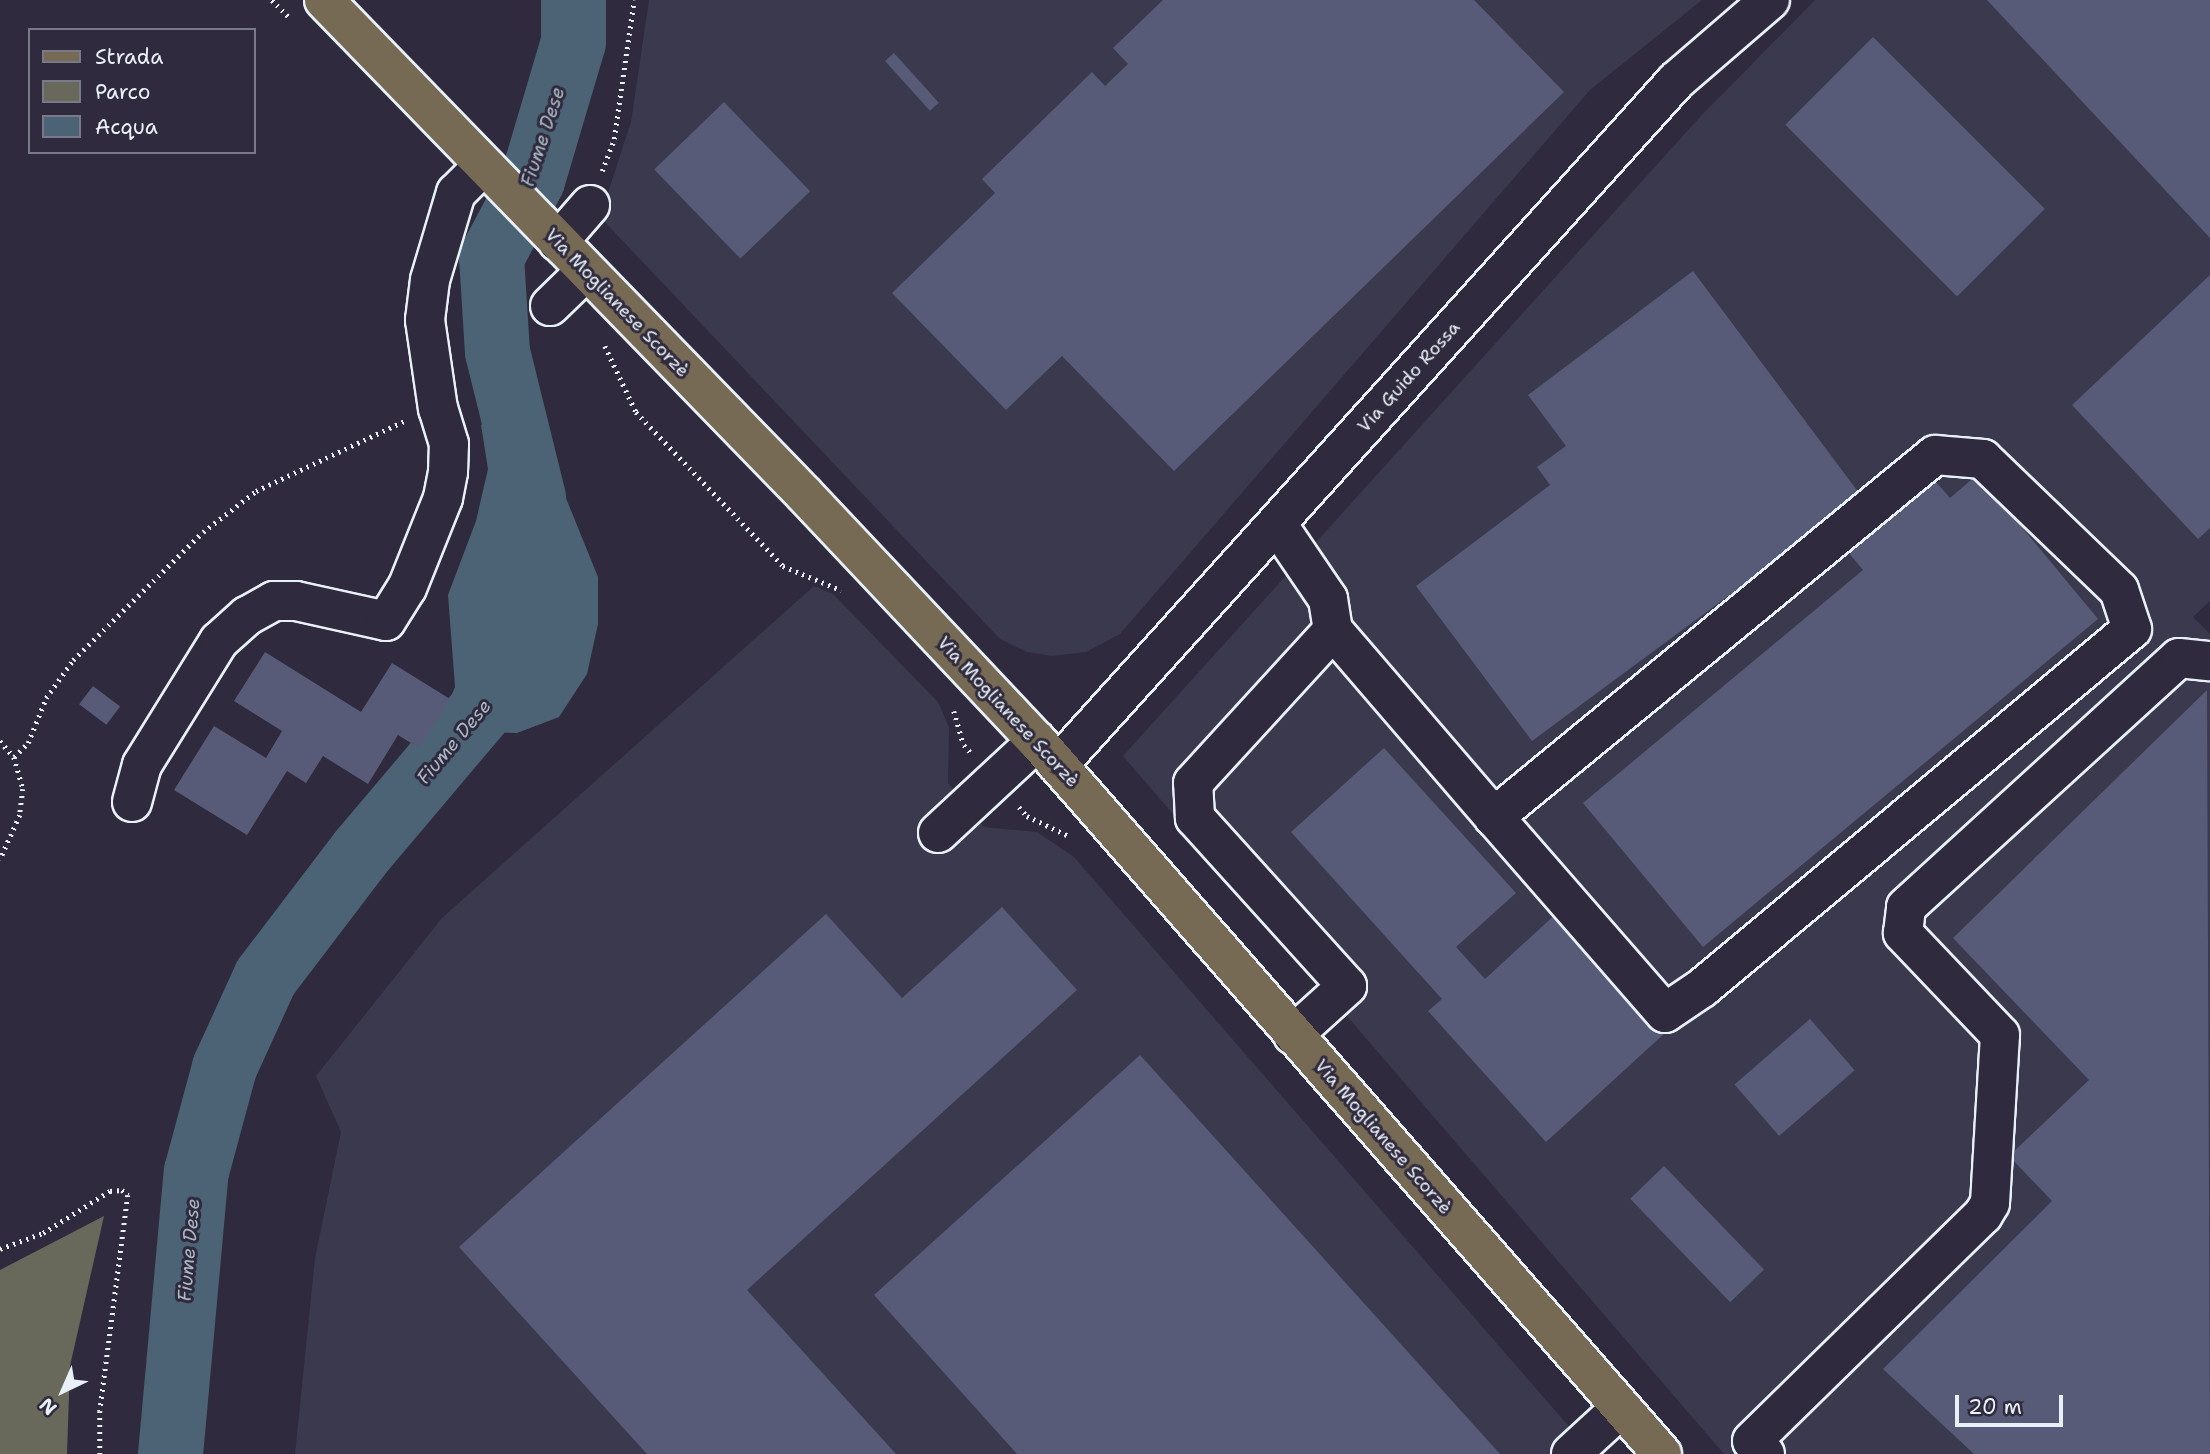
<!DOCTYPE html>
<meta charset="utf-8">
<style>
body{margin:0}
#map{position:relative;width:2210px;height:1454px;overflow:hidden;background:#2f2a3d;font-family:"Shantell Sans",sans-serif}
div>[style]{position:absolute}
.built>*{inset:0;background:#3b394e}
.green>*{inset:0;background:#68695a}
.water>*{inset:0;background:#4b6375}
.river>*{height:65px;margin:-32.5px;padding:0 32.5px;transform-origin:32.5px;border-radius:32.5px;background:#4b6375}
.building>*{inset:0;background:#575b77;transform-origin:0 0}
.path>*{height:4.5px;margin-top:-2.25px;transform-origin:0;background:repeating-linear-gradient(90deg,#e8f1f8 0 2px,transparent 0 7px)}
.roads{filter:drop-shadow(2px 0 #e8f1f8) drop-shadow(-2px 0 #e8f1f8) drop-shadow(0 2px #e8f1f8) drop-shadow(0 -2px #e8f1f8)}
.minor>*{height:38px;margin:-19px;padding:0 19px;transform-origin:19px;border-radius:19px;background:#2f2a3d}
.major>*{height:38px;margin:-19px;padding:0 19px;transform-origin:19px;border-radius:19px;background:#766a54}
span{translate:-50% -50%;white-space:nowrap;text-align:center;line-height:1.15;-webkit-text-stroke:6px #2f2a3d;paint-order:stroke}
.street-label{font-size:18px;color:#e8f1f8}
.water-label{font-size:19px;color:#a9b8c4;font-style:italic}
.legend{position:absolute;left:28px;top:28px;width:228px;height:126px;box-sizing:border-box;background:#2f2a3d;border:2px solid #797a88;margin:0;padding:9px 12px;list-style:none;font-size:21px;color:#e8f1f8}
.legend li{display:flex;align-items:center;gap:14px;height:35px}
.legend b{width:35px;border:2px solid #797a88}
.north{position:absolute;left:28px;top:1356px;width:70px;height:70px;-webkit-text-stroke:5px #2f2a3d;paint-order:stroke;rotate:224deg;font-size:19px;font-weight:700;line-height:28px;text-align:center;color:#e8f1f8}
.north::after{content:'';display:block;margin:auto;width:24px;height:32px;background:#e8f1f8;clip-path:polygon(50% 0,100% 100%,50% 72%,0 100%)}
.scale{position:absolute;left:1955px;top:1395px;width:108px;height:32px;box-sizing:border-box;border:4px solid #e8f1f8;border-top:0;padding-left:9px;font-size:21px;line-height:24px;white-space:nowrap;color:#e8f1f8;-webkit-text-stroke:5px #2f2a3d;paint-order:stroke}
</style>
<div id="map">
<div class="built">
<div style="clip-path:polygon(649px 0,1702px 0,1590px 90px,1120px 634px,1086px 652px,1052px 656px,1027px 652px,1000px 639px,600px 217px,631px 122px)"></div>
<div style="clip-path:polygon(1815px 0,2210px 0,2210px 601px,2193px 617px,2210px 634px,2210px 1454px,1724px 1454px,1123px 756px,1699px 118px)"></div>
<div style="clip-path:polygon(814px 586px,833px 594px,938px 702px,949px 727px,948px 783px,984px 827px,1037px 832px,1074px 857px,1593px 1454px,295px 1454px,315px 1258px,341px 1132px,316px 1076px,442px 918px)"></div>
</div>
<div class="green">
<div style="clip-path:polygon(104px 1216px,70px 1366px,67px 1454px,0 1454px,0 1270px)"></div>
</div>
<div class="water">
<div style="clip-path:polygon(527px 402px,598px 577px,598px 624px,587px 674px,559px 717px,517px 733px,485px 732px,447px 706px,455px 687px,448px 595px,476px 521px,488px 469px,481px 425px)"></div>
</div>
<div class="river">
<div style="left:533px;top:497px;width:149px;rotate:-103.9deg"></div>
<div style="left:497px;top:352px;width:95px;rotate:-93.6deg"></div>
<div style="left:491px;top:257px;width:87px;rotate:-62deg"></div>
<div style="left:532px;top:180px;width:144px;rotate:-73.5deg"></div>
<div style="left:573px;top:42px;width:42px;rotate:-90deg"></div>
<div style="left:170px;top:1454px;width:284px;rotate:-84.8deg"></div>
<div style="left:196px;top:1171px;width:108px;rotate:-74.9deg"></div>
<div style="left:224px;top:1067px;width:99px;rotate:-65.5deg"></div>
<div style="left:265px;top:977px;width:158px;rotate:-52.7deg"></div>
<div style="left:361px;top:851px;width:260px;rotate:-49.8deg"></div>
</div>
<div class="building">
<div style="clip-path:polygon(1163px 0,1474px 0,1564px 92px,1174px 471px,1062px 356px,1006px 410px,892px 293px,995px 193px,982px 179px,1092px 72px,1105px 86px,1128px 64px,1113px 48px)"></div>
<div style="clip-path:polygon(1987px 0,2210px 0,2210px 238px)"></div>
<div style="left:1873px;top:37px;width:243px;height:124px;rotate:45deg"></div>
<div style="left:894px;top:53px;width:67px;height:12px;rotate:48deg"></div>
<div style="left:724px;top:102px;width:124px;height:97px;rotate:46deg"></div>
<div style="clip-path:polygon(1693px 271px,1862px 497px,1532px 741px,1416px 586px,1550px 485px,1537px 467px,1566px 446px,1528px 395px)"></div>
<div style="clip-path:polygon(2210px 275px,2210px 528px,2198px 539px,2072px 405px)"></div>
<div style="clip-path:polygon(1978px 474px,2098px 619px,1703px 947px,1583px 803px,1863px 570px,1848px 552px,1936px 482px,1950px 498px)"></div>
<div style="clip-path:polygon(265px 652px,361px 712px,392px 663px,450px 699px,419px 748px,398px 735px,368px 784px,323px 756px,306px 783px,287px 771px,247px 835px,174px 790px,214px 726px,266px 758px,282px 731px,234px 701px)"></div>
<div style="left:93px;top:686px;width:34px;height:23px;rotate:37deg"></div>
<div style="clip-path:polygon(2207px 690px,2210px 1454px,1974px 1454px,1883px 1369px,2052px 1201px,2009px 1156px,2089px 1080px,1953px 938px)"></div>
<div style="clip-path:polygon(1384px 748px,1516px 893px,1456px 947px,1485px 979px,1558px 912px,1666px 1032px,1546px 1142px,1428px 1011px,1442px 999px,1291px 832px)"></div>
<div style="clip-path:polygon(1002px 907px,1077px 990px,747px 1290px,896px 1454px,647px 1454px,459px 1247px,826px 914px,902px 998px)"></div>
<div style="left:1810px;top:1019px;width:68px;height:100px;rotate:49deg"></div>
<div style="clip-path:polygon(1140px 1055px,1500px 1454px,1017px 1454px,874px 1295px)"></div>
<div style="left:1664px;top:1166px;width:144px;height:47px;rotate:46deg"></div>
</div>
<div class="path">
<div style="left:272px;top:0;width:24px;rotate:45deg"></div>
<div style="left:602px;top:171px;width:34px;rotate:-69deg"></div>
<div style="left:614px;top:139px;width:140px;rotate:-81.8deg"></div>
<div style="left:605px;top:346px;width:73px;rotate:64.8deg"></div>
<div style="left:636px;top:412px;width:213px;rotate:46.3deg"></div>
<div style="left:783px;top:566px;width:63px;rotate:22.5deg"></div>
<div style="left:954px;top:711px;width:35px;rotate:74deg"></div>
<div style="left:964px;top:745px;width:12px;rotate:48deg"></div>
<div style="left:0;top:741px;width:21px;rotate:49deg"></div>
<div style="left:14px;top:757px;width:33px;rotate:74deg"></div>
<div style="left:23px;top:789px;width:26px;rotate:97deg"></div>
<div style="left:20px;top:815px;width:49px;rotate:114deg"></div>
<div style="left:14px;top:757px;width:20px;rotate:-45deg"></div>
<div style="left:28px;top:743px;width:48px;rotate:-68.2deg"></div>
<div style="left:46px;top:698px;width:47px;rotate:-54.6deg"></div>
<div style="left:73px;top:660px;width:182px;rotate:-44.6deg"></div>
<div style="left:203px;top:532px;width:67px;rotate:-37.7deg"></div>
<div style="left:256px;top:491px;width:164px;rotate:-25.3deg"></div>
<div style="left:1019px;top:807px;width:12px;rotate:48deg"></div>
<div style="left:1027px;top:816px;width:47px;rotate:25.5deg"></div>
<div style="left:0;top:1249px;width:46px;rotate:-20.4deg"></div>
<div style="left:43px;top:1233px;width:79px;rotate:-32.1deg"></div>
<div style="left:110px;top:1191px;width:12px;rotate:-5deg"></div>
<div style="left:122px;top:1190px;width:8px;rotate:40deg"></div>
<div style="left:128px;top:1195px;width:218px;rotate:97.4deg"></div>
<div style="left:100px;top:1411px;width:43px;rotate:90deg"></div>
</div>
<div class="roads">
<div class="minor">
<div style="left:558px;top:242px;width:49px;rotate:-49.1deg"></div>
<div style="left:550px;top:306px;width:50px;rotate:-44.2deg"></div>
<div style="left:1277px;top:524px;width:91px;rotate:55.8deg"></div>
<div style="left:1328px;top:599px;width:31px;rotate:81deg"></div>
<div style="left:1333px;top:630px;width:247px;rotate:49.3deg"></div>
<div style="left:1494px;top:817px;width:260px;rotate:48.9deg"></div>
<div style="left:1665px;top:1013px;width:45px;rotate:-34deg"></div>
<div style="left:1702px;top:988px;width:560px;rotate:-39.86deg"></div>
<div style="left:2132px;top:629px;width:41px;rotate:-108.4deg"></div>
<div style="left:2119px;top:590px;width:189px;rotate:-136.1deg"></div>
<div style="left:1983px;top:459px;width:48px;rotate:-175.2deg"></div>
<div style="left:1935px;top:455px;width:571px;rotate:140.62deg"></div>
<div style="left:1058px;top:765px;width:922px;rotate:-47.9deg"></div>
<div style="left:1676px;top:81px;width:124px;rotate:-40.8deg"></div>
<div style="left:132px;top:802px;width:38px;rotate:-75deg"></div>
<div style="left:142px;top:765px;width:146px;rotate:-58.2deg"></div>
<div style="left:219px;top:641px;width:38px;rotate:-42deg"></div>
<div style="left:247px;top:616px;width:31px;rotate:-29deg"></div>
<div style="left:274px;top:601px;width:22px"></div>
<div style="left:296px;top:601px;width:92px;rotate:12.5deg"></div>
<div style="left:386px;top:621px;width:39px;rotate:-58deg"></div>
<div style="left:407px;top:588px;width:97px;rotate:-68.2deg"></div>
<div style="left:443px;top:498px;width:26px;rotate:-79deg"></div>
<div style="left:448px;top:472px;width:28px;rotate:-88deg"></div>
<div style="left:449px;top:444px;width:37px;rotate:-107deg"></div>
<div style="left:438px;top:409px;width:90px;rotate:-98.3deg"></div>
<div style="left:425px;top:320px;width:40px;rotate:-82.9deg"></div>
<div style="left:430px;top:280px;width:91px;rotate:-73.4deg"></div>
<div style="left:456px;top:193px;width:38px;rotate:-45deg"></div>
<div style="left:938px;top:833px;width:135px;rotate:-42.9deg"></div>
<div style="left:1293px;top:1035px;width:73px;rotate:-42.2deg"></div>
<div style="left:1347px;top:986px;width:227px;rotate:-132.1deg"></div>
<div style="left:1195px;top:818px;width:35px;rotate:-93deg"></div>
<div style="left:1193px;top:783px;width:207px;rotate:-47.5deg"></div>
<div style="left:1571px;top:1454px;width:68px;rotate:-42.6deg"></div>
<div style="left:1765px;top:1454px;width:18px;rotate:-135deg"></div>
<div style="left:1752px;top:1441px;width:323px;rotate:-44.4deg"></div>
<div style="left:1983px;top:1215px;width:14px;rotate:-60deg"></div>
<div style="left:1990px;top:1203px;width:168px;rotate:-86.6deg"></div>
<div style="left:2000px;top:1035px;width:141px;rotate:-133.6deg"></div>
<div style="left:1903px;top:933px;width:26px;rotate:-83deg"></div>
<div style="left:1906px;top:907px;width:369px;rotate:-42.4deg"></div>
<div style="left:2179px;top:658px;width:31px;rotate:6deg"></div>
</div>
<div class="major">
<div style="left:324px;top:0;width:689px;rotate:45.82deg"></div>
<div style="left:804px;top:494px;width:340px;rotate:46.7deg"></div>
<div style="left:1037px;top:741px;width:948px;rotate:48.76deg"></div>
</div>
</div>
<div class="street-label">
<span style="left:617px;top:303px;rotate:46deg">Via Moglianese Scorzè</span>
<span style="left:1409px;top:377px;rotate:-48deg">Via Guido Rossa</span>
<span style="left:1008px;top:712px;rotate:47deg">Via Moglianese Scorzè</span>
<span style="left:1383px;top:1137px;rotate:49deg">Via Moglianese Scorzè</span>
</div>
<div class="water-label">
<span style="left:543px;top:137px;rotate:-72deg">Fiume Dese</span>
<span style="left:454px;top:742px;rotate:-50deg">Fiume Dese</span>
<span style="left:189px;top:1250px;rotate:-85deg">Fiume Dese</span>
</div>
<ul class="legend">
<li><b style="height:9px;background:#766a54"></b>Strada</li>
<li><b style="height:19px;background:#68695a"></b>Parco</li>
<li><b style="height:19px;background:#4b6375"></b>Acqua</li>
</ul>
<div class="north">N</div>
<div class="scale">20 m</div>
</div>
